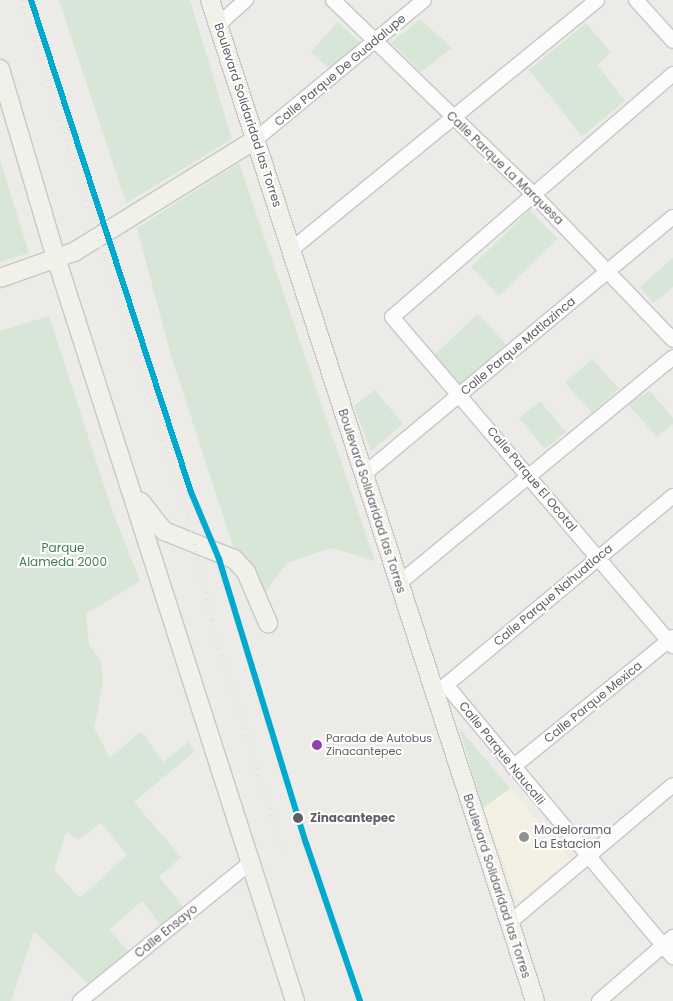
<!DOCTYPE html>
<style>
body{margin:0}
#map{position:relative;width:673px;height:1001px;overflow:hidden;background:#ecebe8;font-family:Poppins,sans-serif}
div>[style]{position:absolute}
.commercial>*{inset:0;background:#f4f0e3}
.green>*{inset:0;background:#d7e6d6;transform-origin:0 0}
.roads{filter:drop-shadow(1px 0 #c7c7c7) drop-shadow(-1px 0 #c7c7c7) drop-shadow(0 1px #c7c7c7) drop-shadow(0 -1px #c7c7c7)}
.minor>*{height:14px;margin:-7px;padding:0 7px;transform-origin:7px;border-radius:7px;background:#fcfcfc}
.major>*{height:18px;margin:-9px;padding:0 9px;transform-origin:9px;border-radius:9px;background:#f2f1e9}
.rail>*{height:4px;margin-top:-2px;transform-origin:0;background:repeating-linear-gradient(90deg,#e3e2e2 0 1px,transparent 0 7px)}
.rail-1>*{height:6px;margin:-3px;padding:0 3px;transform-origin:3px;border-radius:3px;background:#00a9ce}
.dots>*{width:14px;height:14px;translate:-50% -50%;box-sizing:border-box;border:2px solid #fff;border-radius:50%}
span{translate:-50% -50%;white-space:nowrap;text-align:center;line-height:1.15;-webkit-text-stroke:4px #fff;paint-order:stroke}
.bus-label{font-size:11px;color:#5e6064}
.left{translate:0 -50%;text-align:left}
.street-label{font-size:12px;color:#5e6064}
.park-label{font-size:12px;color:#418047}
.stop-label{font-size:12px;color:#5e6064;font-weight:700}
.poi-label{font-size:12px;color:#5e6064}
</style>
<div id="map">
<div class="commercial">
<div style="clip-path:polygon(510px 788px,571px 860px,518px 901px,483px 808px)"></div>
</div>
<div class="green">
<div style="clip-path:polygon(59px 0,190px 0,232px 139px,126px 203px)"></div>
<div style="clip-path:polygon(420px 19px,452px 48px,421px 72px,391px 43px)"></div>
<div style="left:337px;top:22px;width:30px;height:40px;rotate:41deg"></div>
<div style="clip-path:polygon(586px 23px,611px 53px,597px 65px,625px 101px,582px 136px,529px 70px)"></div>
<div style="clip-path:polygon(0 160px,29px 253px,0 262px)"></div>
<div style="clip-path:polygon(239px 163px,375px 561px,331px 548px,287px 563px,253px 608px,170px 352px,137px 228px)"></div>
<div style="left:530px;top:210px;width:40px;height:82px;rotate:46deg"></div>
<div style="clip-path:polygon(673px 258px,673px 287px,653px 303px,640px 287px)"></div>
<div style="left:478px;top:314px;width:41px;height:63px;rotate:47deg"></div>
<div style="clip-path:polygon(evenodd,49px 316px,113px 513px,140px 581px,86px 614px,89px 645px,101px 662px,103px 683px,94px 728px,110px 758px,141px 731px,163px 762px,189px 742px,194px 752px,134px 802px,181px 857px,159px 877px,184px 908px,161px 925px,142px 901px,109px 930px,130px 953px,90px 986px,34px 931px,11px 1001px,0 1001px,0 331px,49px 316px,101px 823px,127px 855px,80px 898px,54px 870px,66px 832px,78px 840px,101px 823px)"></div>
<div style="left:592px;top:359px;width:40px;height:36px;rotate:48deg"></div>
<div style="clip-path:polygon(375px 390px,403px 424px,371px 451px,354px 406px)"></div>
<div style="clip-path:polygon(650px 391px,673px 418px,673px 424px,657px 437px,628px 404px)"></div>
<div style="left:540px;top:401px;width:40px;height:27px;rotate:50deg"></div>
<div style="clip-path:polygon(459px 728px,510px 788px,483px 808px)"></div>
</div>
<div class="roads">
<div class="minor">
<div style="left:333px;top:0;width:281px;rotate:44.1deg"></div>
<div style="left:535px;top:196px;width:199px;rotate:46.2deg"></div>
<div style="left:636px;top:0;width:55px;rotate:47.9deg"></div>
<div style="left:218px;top:25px;width:38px;rotate:-42deg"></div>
<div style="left:673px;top:74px;width:371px;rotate:139.1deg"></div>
<div style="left:392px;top:317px;width:433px;rotate:49.5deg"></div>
<div style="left:256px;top:139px;width:218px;rotate:-39.6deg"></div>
<div style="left:292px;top:249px;width:394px;rotate:-39.2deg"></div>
<div style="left:363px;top:475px;width:403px;rotate:-39.8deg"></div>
<div style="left:398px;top:584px;width:357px;rotate:-39.5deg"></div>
<div style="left:447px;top:686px;width:353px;rotate:50.2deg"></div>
<div style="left:440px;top:690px;width:303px;rotate:-39.8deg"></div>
<div style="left:513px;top:767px;width:206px;rotate:-39.1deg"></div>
<div style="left:509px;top:923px;width:214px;rotate:-40.1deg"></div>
<div style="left:80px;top:1001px;width:222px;rotate:-39.1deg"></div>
<div style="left:599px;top:1001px;width:98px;rotate:-40.9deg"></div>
</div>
<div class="major">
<div style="left:210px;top:0;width:1052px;rotate:72.01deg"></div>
<div style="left:0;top:69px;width:197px;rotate:73.5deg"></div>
<div style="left:56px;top:258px;width:780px;rotate:72.17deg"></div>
<div style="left:0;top:278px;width:78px;rotate:-19.4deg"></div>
<div style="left:74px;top:252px;width:214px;rotate:-31.8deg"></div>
<div style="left:141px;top:502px;width:37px;rotate:52deg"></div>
<div style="left:164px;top:531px;width:75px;rotate:21.8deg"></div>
<div style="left:234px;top:559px;width:18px;rotate:47deg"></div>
<div style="left:246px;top:572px;width:56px;rotate:66.7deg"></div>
</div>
</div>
<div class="rail">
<div style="left:21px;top:0;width:543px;rotate:72.1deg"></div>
<div style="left:188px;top:517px;width:107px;rotate:77.5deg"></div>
<div style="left:211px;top:621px;width:239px;rotate:72.7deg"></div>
<div style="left:31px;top:0;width:517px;rotate:71.99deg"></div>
<div style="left:191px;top:492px;width:73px;rotate:67.3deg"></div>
<div style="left:219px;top:559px;width:297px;rotate:73deg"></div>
</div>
<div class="rail-1">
<div style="left:31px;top:0;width:517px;rotate:71.99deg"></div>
<div style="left:191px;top:492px;width:73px;rotate:67.3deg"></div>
<div style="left:219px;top:559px;width:297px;rotate:73deg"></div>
<div style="left:306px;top:843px;width:167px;rotate:71.1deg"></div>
</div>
<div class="dots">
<div style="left:317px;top:745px;background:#8e44ad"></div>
<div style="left:298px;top:818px;background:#5e6064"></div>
<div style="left:524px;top:837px;background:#909192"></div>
</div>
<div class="bus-label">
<span class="left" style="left:326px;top:745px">Parada de Autobus<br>Zinacantepec</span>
</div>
<div class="street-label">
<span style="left:340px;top:70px;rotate:-40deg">Calle Parque De Guadalupe</span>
<span style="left:248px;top:115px;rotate:72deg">Boulevard Solidaridad las Torres</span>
<span style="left:505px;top:168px;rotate:44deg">Calle Parque La Marquesa</span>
<span style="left:518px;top:346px;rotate:-40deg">Calle Parque Matlazinca</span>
<span style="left:532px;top:479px;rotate:50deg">Calle Parque El Ocotal</span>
<span style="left:372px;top:501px;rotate:72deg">Boulevard Solidaridad las Torres</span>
<span style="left:553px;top:595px;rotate:-40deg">Calle Parque Nahuatlaca</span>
<span style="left:593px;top:702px;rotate:-39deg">Calle Parque Mexica</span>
<span style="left:502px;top:753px;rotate:51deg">Calle Parque Naucalli</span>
<span style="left:497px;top:886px;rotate:72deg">Boulevard Solidaridad las Torres</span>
<span style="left:166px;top:931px;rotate:-39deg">Calle Ensayo</span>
</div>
<div class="park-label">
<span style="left:63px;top:555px">Parque<br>Alameda 2000</span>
</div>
<div class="stop-label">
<span class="left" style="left:310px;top:818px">Zinacantepec</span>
</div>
<div class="poi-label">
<span class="left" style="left:534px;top:837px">Modelorama<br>La Estacion</span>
</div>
</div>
